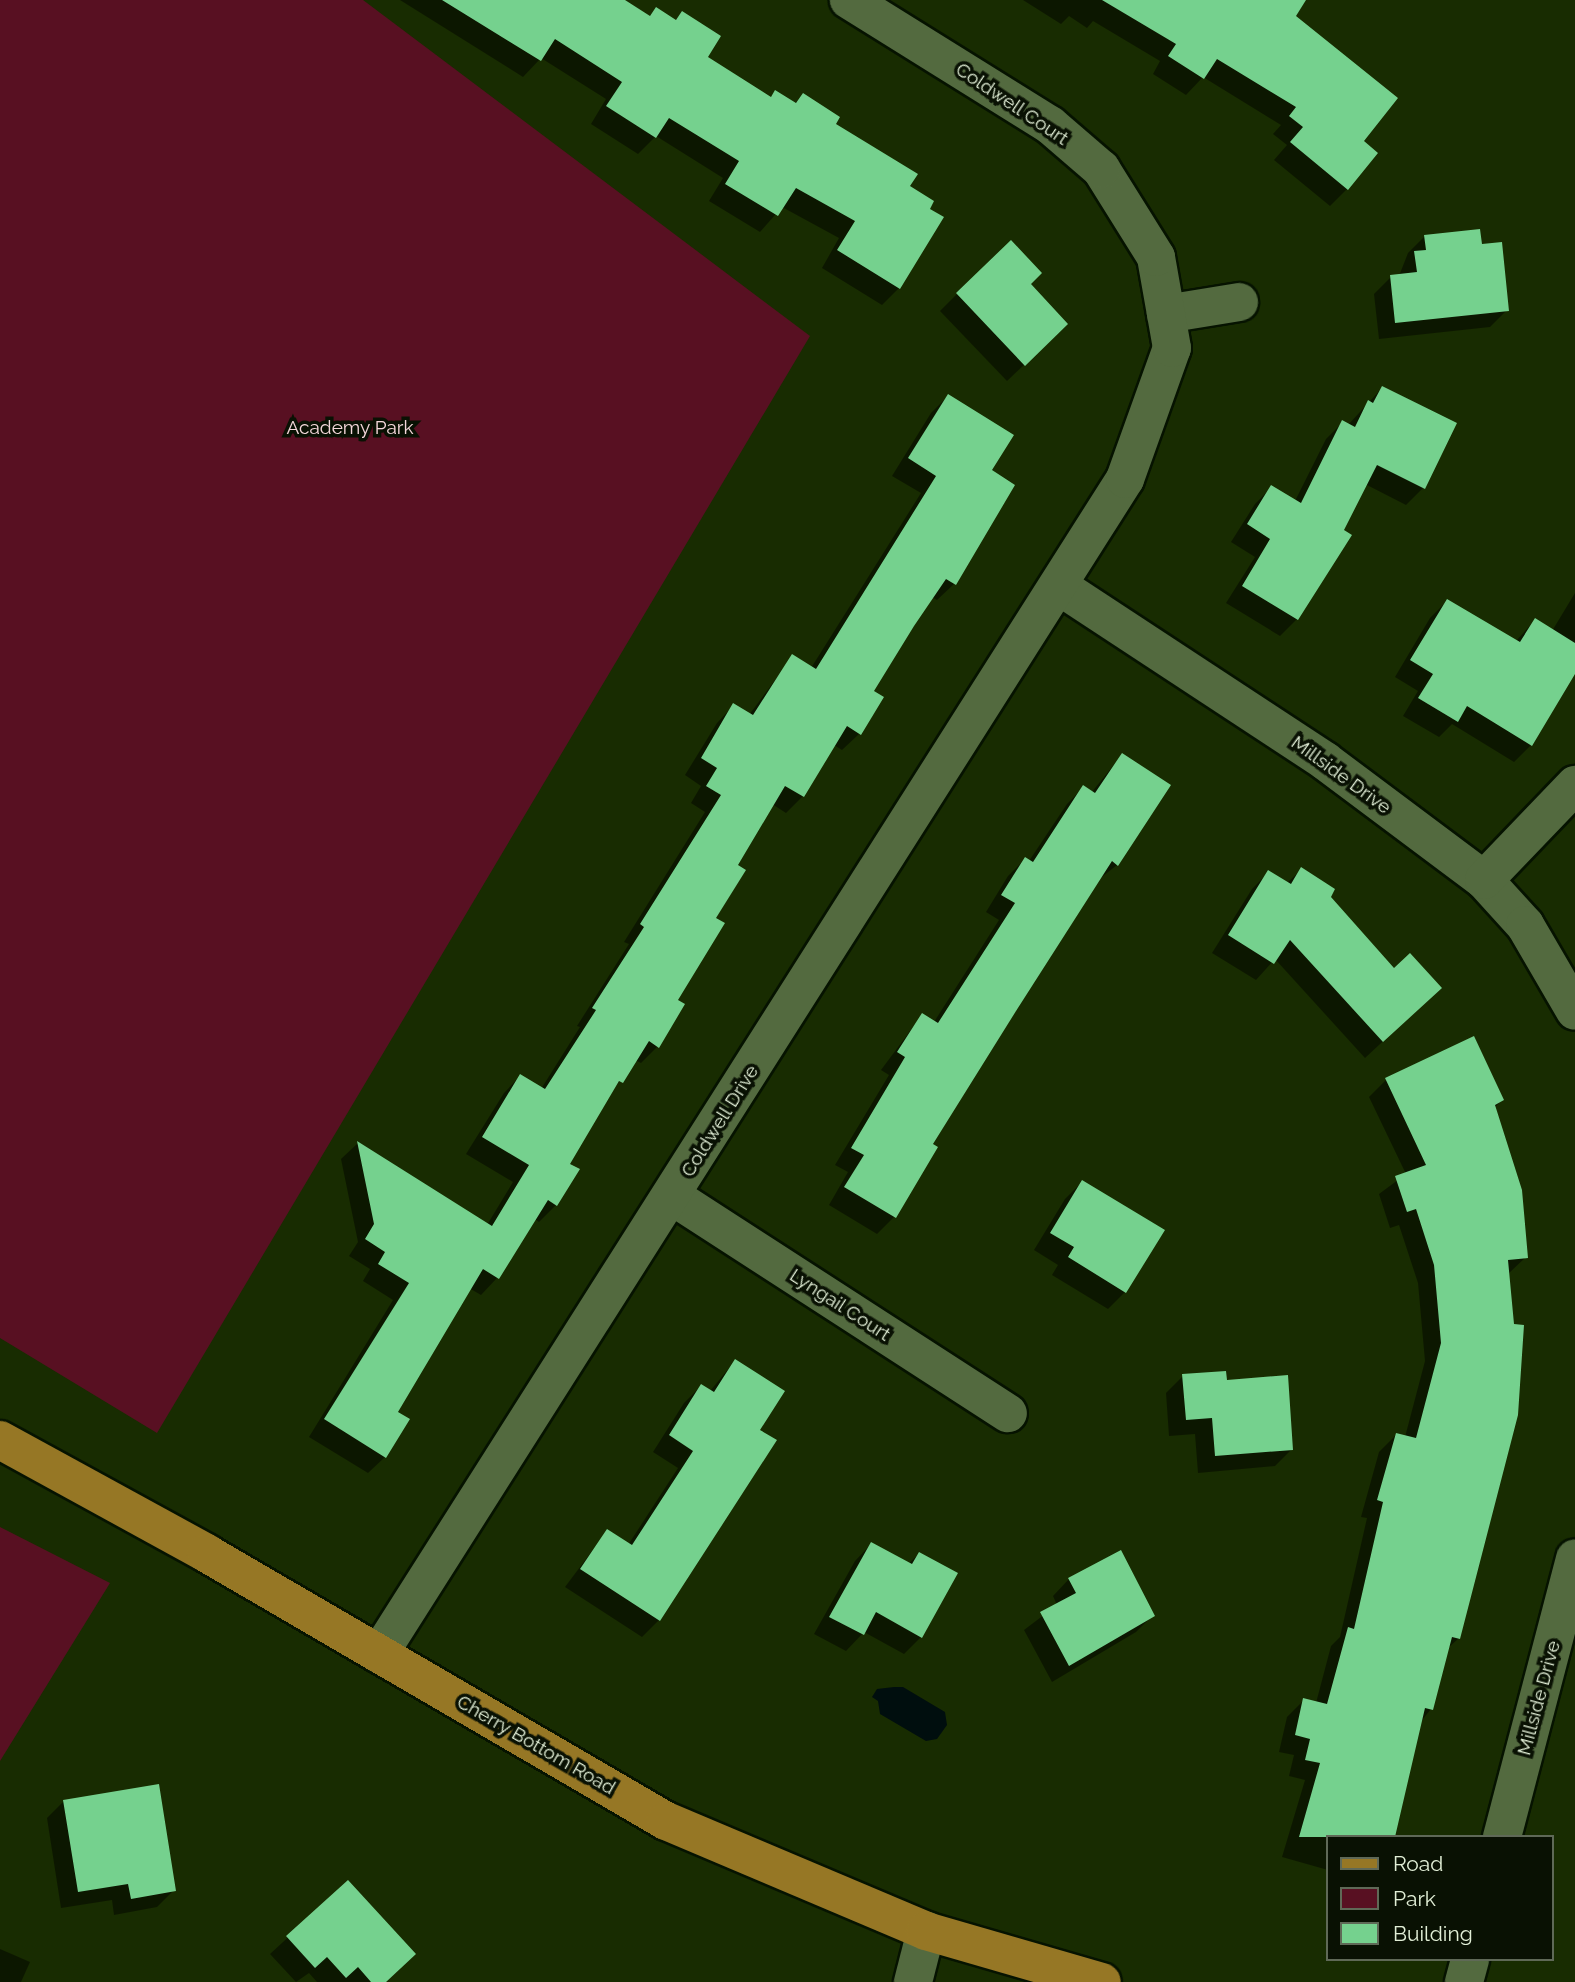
<!DOCTYPE html>
<style>
body{margin:0}
#map{position:relative;width:1575px;height:1982px;overflow:hidden;background:#182c01;font-family:Raleway,sans-serif}
div>[style]{position:absolute}
.green>*{inset:0;background:#581022}
.water>*{inset:0;background:#000e0e}
.shadow>*{inset:0;background:#0007}
.building>*{inset:0;background:#75d18e}
.roads{filter:drop-shadow(2px 0 #061300) drop-shadow(-2px 0 #061300) drop-shadow(0 2px #061300) drop-shadow(0 -2px #061300)}
.minor>*{height:38px;margin:-19px;padding:0 19px;transform-origin:19px;border-radius:19px;background:#536a3f}
.major>*{height:38px;margin:-19px;padding:0 19px;transform-origin:19px;border-radius:19px;background:#967725}
span{translate:-50% -50%;white-space:nowrap;text-align:center;line-height:1.15;-webkit-text-stroke:7px #091103;paint-order:stroke}
.street-label{font-size:19px;color:#e1eed6}
.park-label{font-size:19px;color:#f5d8db}
.legend{position:absolute;left:1326px;top:1835px;width:228px;height:126px;box-sizing:border-box;background:#091103;border:2px solid #5f6957;margin:0;padding:9px 12px;list-style:none;font-size:21px;color:#e1eed6}
.legend li{display:flex;align-items:center;gap:14px;height:35px}
.legend b{width:35px;border:2px solid #5f6957}
</style>
<div id="map">
<div class="green">
<div style="clip-path:polygon(0 0,363px 0,810px 336px,157px 1433px,0 1338px)"></div>
<div style="clip-path:polygon(0 1527px,110px 1583px,0 1761px)"></div>
</div>
<div class="water">
<div style="clip-path:polygon(894px 1687px,903px 1687px,945px 1712px,947px 1725px,937px 1739px,926px 1741px,880px 1714px,878px 1701px,872px 1697px,877px 1689px)"></div>
</div>
<div class="shadow">
<div style="clip-path:polygon(400px 0,622px 0,649px 17px,656px 9px,675px 21px,682px 14px,706px 58px,770px 98px,776px 92px,794px 104px,803px 96px,908px 187px,899px 288px,882px 305px,822px 268px,839px 238px,782px 207px,760px 232px,709px 201px,723px 178px,656px 136px,638px 154px,591px 124px,606px 99px,541px 58px,523px 77px)"></div>
<div style="clip-path:polygon(1023px 0,1284px 0,1361px 141px,1347px 189px,1330px 206px,1274px 160px,1287px 145px,1273px 134px,1281px 125px,1203px 77px,1186px 95px,1153px 74px,1160px 61px,1093px 21px,1087px 28px,1069px 16px,1061px 24px)"></div>
<div style="clip-path:polygon(1425px 236px,1480px 246px,1507px 310px,1490px 327px,1379px 339px,1374px 294px,1391px 277px,1399px 276px,1408px 253px)"></div>
<div style="clip-path:polygon(1028px 284px,1049px 341px,1007px 381px,940px 311px,957px 294px)"></div>
<div style="clip-path:polygon(1382px 388px,1423px 488px,1406px 505px,1365px 484px,1297px 619px,1280px 636px,1226px 603px,1255px 557px,1231px 542px,1255px 504px,1272px 487px,1295px 501px,1326px 439px,1343px 422px,1348px 425px)"></div>
<div style="clip-path:polygon(948px 396px,989px 471px,954px 584px,937px 600px,932px 597px,871px 691px,859px 734px,842px 750px,834px 745px,803px 796px,786px 813px,772px 804px,736px 866px,657px 1047px,641px 1063px,635px 1060px,609px 1095px,568px 1164px,556px 1205px,539px 1222px,535px 1219px,497px 1278px,481px 1295px,469px 1288px,396px 1413px,385px 1457px,368px 1473px,309px 1437px,393px 1300px,363px 1281px,370px 1269px,349px 1256px,358px 1242px,341px 1159px,358px 1143px,487px 1225px,513px 1182px,466px 1154px,504px 1093px,520px 1076px,541px 1089px,580px 1027px,577px 1026px,629px 944px,624px 942px,705px 812px,691px 803px,701px 786px,685px 775px,717px 723px,733px 706px,749px 715px,793px 656px,811px 668px,921px 493px,892px 476px,931px 413px)"></div>
<div style="clip-path:polygon(1575px 593px,1575px 671px,1531px 745px,1514px 762px,1452px 724px,1439px 737px,1403px 716px,1418px 691px,1395px 677px,1430px 618px,1447px 601px,1515px 642px,1535px 620px,1552px 631px)"></div>
<div style="clip-path:polygon(1122px 755px,1117px 865px,1098px 880px,931px 1145px,894px 1217px,877px 1234px,829px 1205px,848px 1172px,835px 1165px,889px 1075px,881px 1070px,922px 1015px,934px 1022px,999px 920px,986px 912px,1008px 876px,1025px 859px,1029px 861px,1067px 804px,1084px 787px,1091px 793px)"></div>
<div style="clip-path:polygon(1301px 870px,1423px 1004px,1365px 1058px,1275px 959px,1256px 980px,1212px 953px,1252px 889px,1269px 872px,1287px 883px)"></div>
<div style="clip-path:polygon(1473px 1038px,1502px 1100px,1494px 1108px,1526px 1257px,1508px 1274px,1459px 1638px,1447px 1649px,1431px 1709px,1328px 1837px,1328px 1870px,1282px 1857px,1305px 1780px,1289px 1776px,1294px 1755px,1279px 1752px,1287px 1717px,1304px 1700px,1316px 1703px,1331px 1646px,1340px 1637px,1367px 1518px,1361px 1517px,1379px 1452px,1396px 1435px,1405px 1437px,1425px 1361px,1418px 1283px,1399px 1225px,1390px 1228px,1379px 1194px,1406px 1174px,1369px 1097px,1386px 1080px)"></div>
<div style="clip-path:polygon(1082px 1182px,1125px 1292px,1108px 1309px,1052px 1275px,1058px 1265px,1034px 1250px,1065px 1199px)"></div>
<div style="clip-path:polygon(735px 1361px,758px 1430px,659px 1620px,642px 1637px,565px 1587px,607px 1531px,628px 1545px,678px 1468px,653px 1452px,684px 1403px,701px 1386px,710px 1391px)"></div>
<div style="clip-path:polygon(1183px 1376px,1225px 1382px,1292px 1449px,1275px 1466px,1198px 1473px,1195px 1434px,1169px 1436px,1166px 1393px)"></div>
<div style="clip-path:polygon(871px 1544px,908px 1564px,919px 1554px,921px 1637px,904px 1654px,864px 1632px,846px 1651px,814px 1634px,855px 1561px)"></div>
<div style="clip-path:polygon(1069px 1579px,1153px 1615px,1136px 1632px,1052px 1682px,1024px 1630px,1057px 1605px,1053px 1596px)"></div>
<div style="clip-path:polygon(64px 1801px,174px 1890px,157px 1907px,114px 1915px,112px 1900px,61px 1908px,47px 1818px)"></div>
<div style="clip-path:polygon(348px 1882px,385px 1982px,317px 1982px,309px 1973px,296px 1982px,270px 1954px)"></div>
<div style="clip-path:polygon(0 1949px,30px 1962px,21px 1982px,0 1982px)"></div>
</div>
<div class="building">
<div style="clip-path:polygon(442px 0,625px 0,650px 16px,656px 7px,676px 20px,682px 11px,721px 36px,708px 57px,771px 97px,775px 90px,796px 103px,803px 93px,840px 117px,836px 124px,918px 174px,910px 186px,934px 201px,930px 209px,944px 217px,900px 289px,837px 250px,855px 221px,796px 188px,778px 216px,725px 184px,739px 161px,669px 118px,656px 138px,606px 106px,622px 82px,555px 39px,541px 61px)"></div>
<div style="clip-path:polygon(1102px 0,1306px 0,1296px 16px,1398px 98px,1364px 141px,1378px 153px,1348px 190px,1290px 142px,1303px 127px,1289px 116px,1296px 107px,1217px 59px,1204px 79px,1168px 56px,1176px 44px)"></div>
<div style="clip-path:polygon(1480px 229px,1482px 244px,1502px 242px,1509px 311px,1395px 323px,1390px 275px,1417px 272px,1414px 251px,1426px 250px,1424px 235px)"></div>
<div style="clip-path:polygon(1011px 240px,1042px 273px,1031px 284px,1068px 324px,1025px 366px,956px 293px)"></div>
<div style="clip-path:polygon(1382px 386px,1457px 423px,1425px 489px,1377px 465px,1344px 530px,1352px 535px,1298px 620px,1242px 586px,1270px 539px,1247px 524px,1271px 485px,1301px 503px,1342px 420px,1355px 427px,1368px 400px,1373px 403px)"></div>
<div style="clip-path:polygon(948px 394px,1014px 435px,992px 470px,1015px 485px,956px 585px,946px 579px,914px 626px,874px 691px,884px 697px,861px 735px,847px 726px,804px 797px,785px 786px,738px 865px,746px 870px,716px 918px,725px 923px,678px 1000px,685px 1004px,659px 1048px,649px 1041px,623px 1083px,619px 1081px,570px 1164px,580px 1169px,557px 1206px,548px 1200px,499px 1279px,483px 1269px,398px 1412px,410px 1419px,386px 1458px,324px 1419px,409px 1283px,378px 1264px,385px 1252px,365px 1239px,374px 1224px,357px 1141px,492px 1226px,529px 1165px,482px 1137px,520px 1074px,545px 1089px,596px 1010px,592px 1008px,644px 927px,640px 924px,721px 795px,706px 786px,717px 768px,701px 758px,733px 703px,753px 715px,792px 654px,816px 669px,936px 476px,908px 458px)"></div>
<div style="clip-path:polygon(1447px 599px,1520px 642px,1535px 618px,1575px 643px,1575px 674px,1532px 746px,1467px 706px,1458px 722px,1418px 698px,1433px 674px,1410px 660px)"></div>
<div style="clip-path:polygon(1122px 753px,1171px 785px,1118px 866px,1112px 861px,1016px 1011px,933px 1144px,938px 1147px,896px 1218px,844px 1187px,864px 1155px,851px 1148px,905px 1057px,897px 1052px,922px 1013px,938px 1023px,1015px 903px,1001px 895px,1025px 857px,1033px 862px,1083px 785px,1095px 793px)"></div>
<div style="clip-path:polygon(1301px 867px,1335px 889px,1331px 897px,1394px 968px,1410px 953px,1442px 988px,1383px 1042px,1290px 940px,1274px 964px,1228px 935px,1268px 870px,1291px 884px)"></div>
<div style="clip-path:polygon(1474px 1036px,1504px 1100px,1495px 1105px,1522px 1190px,1528px 1258px,1508px 1260px,1514px 1324px,1524px 1325px,1518px 1415px,1460px 1639px,1452px 1637px,1433px 1710px,1425px 1708px,1395px 1837px,1299px 1837px,1320px 1763px,1305px 1760px,1310px 1739px,1295px 1735px,1303px 1698px,1327px 1704px,1348px 1627px,1354px 1629px,1383px 1502px,1377px 1500px,1396px 1433px,1416px 1438px,1441px 1343px,1434px 1265px,1416px 1209px,1407px 1212px,1395px 1176px,1426px 1165px,1385px 1078px)"></div>
<div style="clip-path:polygon(1082px 1180px,1165px 1230px,1126px 1293px,1068px 1257px,1074px 1247px,1050px 1233px)"></div>
<div style="clip-path:polygon(735px 1359px,785px 1391px,760px 1430px,777px 1440px,660px 1621px,580px 1569px,607px 1529px,632px 1545px,693px 1451px,669px 1435px,701px 1384px,714px 1392px)"></div>
<div style="clip-path:polygon(1226px 1371px,1227px 1380px,1288px 1375px,1293px 1450px,1215px 1456px,1212px 1418px,1186px 1420px,1182px 1374px)"></div>
<div style="clip-path:polygon(871px 1542px,912px 1564px,919px 1552px,958px 1573px,922px 1638px,876px 1612px,864px 1635px,829px 1617px)"></div>
<div style="clip-path:polygon(1121px 1550px,1155px 1616px,1069px 1666px,1040px 1612px,1076px 1593px,1068px 1578px)"></div>
<div style="clip-path:polygon(159px 1784px,176px 1891px,131px 1899px,128px 1884px,78px 1892px,63px 1800px)"></div>
<div style="clip-path:polygon(348px 1880px,416px 1954px,386px 1982px,371px 1982px,358px 1967px,346px 1978px,327px 1957px,315px 1968px,286px 1936px)"></div>
</div>
<div class="roads">
<div class="minor">
<div style="left:1166px;top:314px;width:74px;rotate:-9.3deg"></div>
<div style="left:1059px;top:586px;width:318px;rotate:33.3deg"></div>
<div style="left:1325px;top:761px;width:199px;rotate:36.8deg"></div>
<div style="left:1484px;top:880px;width:61px;rotate:47.7deg"></div>
<div style="left:1525px;top:925px;width:99px;rotate:59.8deg"></div>
<div style="left:1484px;top:880px;width:132px;rotate:-46.2deg"></div>
<div style="left:672px;top:1196px;width:400px;rotate:32.9deg"></div>
<div style="left:379px;top:1654px;width:1392px;rotate:-57.59deg"></div>
<div style="left:1125px;top:479px;width:139px;rotate:-70.3deg"></div>
<div style="left:1172px;top:348px;width:92px;rotate:-100deg"></div>
<div style="left:1156px;top:257px;width:104px;rotate:-122deg"></div>
<div style="left:1101px;top:169px;width:67px;rotate:-139.2deg"></div>
<div style="left:1050px;top:125px;width:237px;rotate:-148.1deg"></div>
<div style="left:1502px;top:1837px;width:288px;rotate:-75.3deg"></div>
<div style="left:913px;top:1982px;width:53px;rotate:-75.7deg"></div>
<div style="left:1464px;top:1982px;width:24px;rotate:-75deg"></div>
</div>
<div class="major">
<div style="left:0;top:1440px;width:235px;rotate:28.7deg"></div>
<div style="left:206px;top:1553px;width:532px;rotate:30.23deg"></div>
<div style="left:666px;top:1821px;width:282px;rotate:22.9deg"></div>
<div style="left:926px;top:1931px;width:183px;rotate:16.2deg"></div>
</div>
</div>
<div class="street-label">
<span style="left:1012px;top:104px;rotate:34deg">Coldwell Court</span>
<span style="left:1341px;top:775px;rotate:36deg">Millside Drive</span>
<span style="left:720px;top:1121px;rotate:-58deg">Coldwell Drive</span>
<span style="left:840px;top:1305px;rotate:33deg">Lyngail Court</span>
<span style="left:1539px;top:1698px;rotate:-75deg">Millside Drive</span>
<span style="left:536px;top:1745px;rotate:30deg">Cherry Bottom Road</span>
</div>
<div class="park-label">
<span style="left:350px;top:428px">Academy Park</span>
</div>
<ul class="legend">
<li><b style="height:9px;background:#967725"></b>Road</li>
<li><b style="height:19px;background:#581022"></b>Park</li>
<li><b style="height:19px;background:#75d18e"></b>Building</li>
</ul>
</div>
